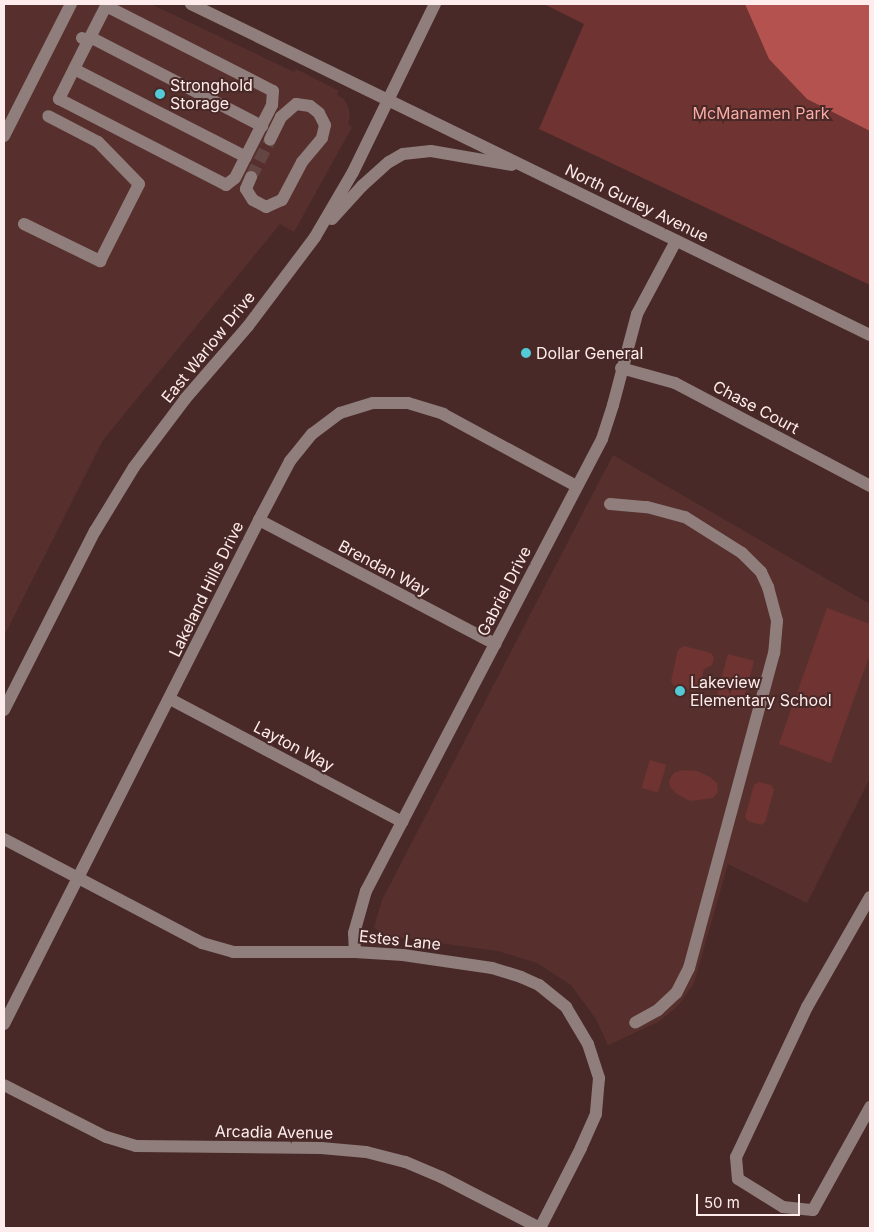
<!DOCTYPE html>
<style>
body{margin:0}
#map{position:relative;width:874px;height:1232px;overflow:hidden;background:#482927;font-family:Inter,sans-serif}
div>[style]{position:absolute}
.built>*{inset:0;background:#57302e}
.green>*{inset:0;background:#6f3431;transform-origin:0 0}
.water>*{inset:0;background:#b3524e}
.minor-tunnel>*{height:12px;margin-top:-6px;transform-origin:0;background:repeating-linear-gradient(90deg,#634644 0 12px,transparent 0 18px)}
.minor>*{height:12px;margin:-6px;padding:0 6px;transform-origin:6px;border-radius:6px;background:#8f7e7c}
.dots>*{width:14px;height:14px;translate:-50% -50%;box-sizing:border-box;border:2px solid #482927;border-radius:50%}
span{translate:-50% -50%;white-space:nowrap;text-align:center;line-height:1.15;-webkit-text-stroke:4px #482927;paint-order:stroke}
.poi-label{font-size:16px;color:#fdeceb}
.left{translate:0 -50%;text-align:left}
.park-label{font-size:16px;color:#faaba5}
.street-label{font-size:16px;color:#fdeceb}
.frame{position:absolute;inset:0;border:5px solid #fdeceb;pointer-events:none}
.scale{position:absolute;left:696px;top:1194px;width:104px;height:22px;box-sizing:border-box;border:2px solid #fdeceb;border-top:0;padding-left:6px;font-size:15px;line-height:18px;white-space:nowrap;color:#fdeceb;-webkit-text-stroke:4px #482927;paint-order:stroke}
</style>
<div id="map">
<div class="built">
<div style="clip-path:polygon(4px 4px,151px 4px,294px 72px,296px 69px,339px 91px,337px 95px,344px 99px,348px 106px,350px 115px,348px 124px,352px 127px,294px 232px,280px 224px,103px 440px,4px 636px)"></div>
<div style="clip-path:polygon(613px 455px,870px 604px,870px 778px,807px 903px,728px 864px,694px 983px,678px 1006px,658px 1022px,608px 1045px,596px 1019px,571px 985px,537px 963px,498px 951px,381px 935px,374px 927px,382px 900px)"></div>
</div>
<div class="green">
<div style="clip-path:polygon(544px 4px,870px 4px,870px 285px,539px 129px,584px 24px)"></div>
<div style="clip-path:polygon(827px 608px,870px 624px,870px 654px,831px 763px,779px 744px)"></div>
<div style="clip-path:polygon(684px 646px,711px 653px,714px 658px,712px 665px,704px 669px,699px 688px,693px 691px,674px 686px,671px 681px,678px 650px)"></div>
<div style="left:728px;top:654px;width:27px;height:50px;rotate:15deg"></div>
<div style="left:650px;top:760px;width:17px;height:29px;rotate:17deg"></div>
<div style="clip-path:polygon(683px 770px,697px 771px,710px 777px,717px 783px,718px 792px,713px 798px,690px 801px,677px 794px,670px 787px,669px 780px,674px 773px)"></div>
<div style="clip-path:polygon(759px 782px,771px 785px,774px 790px,765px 822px,761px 825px,748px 821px,745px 817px,754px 785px)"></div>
</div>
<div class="water">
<div style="clip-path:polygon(745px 4px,870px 4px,870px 131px,807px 99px,769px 59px)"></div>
</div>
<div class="minor-tunnel">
<div style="left:251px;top:177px;width:42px;rotate:-62.8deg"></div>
</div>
<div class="minor">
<div style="left:191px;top:4px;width:755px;rotate:25.99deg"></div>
<div style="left:90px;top:37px;width:194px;rotate:27.4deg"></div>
<div style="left:82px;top:38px;width:7px;rotate:27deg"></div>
<div style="left:88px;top:41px;width:65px;rotate:116.6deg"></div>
<div style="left:59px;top:99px;width:188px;rotate:27.2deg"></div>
<div style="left:226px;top:185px;width:11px;rotate:-38deg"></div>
<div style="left:235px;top:178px;width:82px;rotate:-63.1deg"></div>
<div style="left:272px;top:105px;width:14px;rotate:-86deg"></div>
<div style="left:273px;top:91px;width:187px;rotate:-153deg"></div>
<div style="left:106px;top:6px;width:39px;rotate:117deg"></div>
<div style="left:74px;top:69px;width:193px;rotate:27.1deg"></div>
<div style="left:4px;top:136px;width:148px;rotate:-63.1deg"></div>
<div style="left:251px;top:177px;width:13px;rotate:113deg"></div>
<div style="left:246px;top:189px;width:13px;rotate:58deg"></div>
<div style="left:253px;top:200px;width:15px;rotate:28deg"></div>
<div style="left:266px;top:207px;width:17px;rotate:-24deg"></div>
<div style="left:282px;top:200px;width:43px;rotate:-62.2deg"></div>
<div style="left:302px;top:162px;width:31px;rotate:-50deg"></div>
<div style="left:322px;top:138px;width:13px;rotate:-77deg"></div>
<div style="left:325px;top:125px;width:13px;rotate:-117deg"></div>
<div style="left:319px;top:113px;width:11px;rotate:-142deg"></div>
<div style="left:310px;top:106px;width:14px;rotate:-172deg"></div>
<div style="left:296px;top:104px;width:20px;rotate:139deg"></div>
<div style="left:281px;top:117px;width:25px;rotate:116deg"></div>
<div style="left:332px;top:219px;width:45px;rotate:-47.7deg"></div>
<div style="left:362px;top:186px;width:36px;rotate:-42deg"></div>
<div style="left:389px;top:162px;width:16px;rotate:-30deg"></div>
<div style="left:403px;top:154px;width:28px;rotate:-6deg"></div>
<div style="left:431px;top:151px;width:82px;rotate:9.8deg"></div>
<div style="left:24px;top:224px;width:85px;rotate:26deg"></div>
<div style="left:100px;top:261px;width:86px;rotate:-63.1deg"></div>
<div style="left:139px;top:184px;width:59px;rotate:-134.3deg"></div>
<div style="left:98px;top:142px;width:56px;rotate:-152.5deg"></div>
<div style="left:621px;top:368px;width:56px;rotate:15.5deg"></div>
<div style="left:675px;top:383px;width:221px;rotate:27.8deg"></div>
<div style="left:610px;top:504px;width:37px;rotate:5deg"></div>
<div style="left:647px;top:507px;width:39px;rotate:15deg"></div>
<div style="left:685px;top:517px;width:67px;rotate:32.3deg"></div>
<div style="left:742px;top:553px;width:27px;rotate:45deg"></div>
<div style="left:761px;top:572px;width:17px;rotate:65deg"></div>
<div style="left:768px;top:587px;width:35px;rotate:75deg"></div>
<div style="left:777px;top:621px;width:32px;rotate:95deg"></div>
<div style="left:774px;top:653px;width:326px;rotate:105.1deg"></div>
<div style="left:689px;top:968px;width:28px;rotate:117deg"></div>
<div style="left:676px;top:993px;width:25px;rotate:137deg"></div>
<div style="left:658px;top:1010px;width:26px;rotate:151deg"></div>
<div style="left:259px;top:520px;width:267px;rotate:27.7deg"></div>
<div style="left:170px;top:699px;width:263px;rotate:27.9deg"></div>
<div style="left:4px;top:710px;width:201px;rotate:-63.1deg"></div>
<div style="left:95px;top:531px;width:75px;rotate:-58.6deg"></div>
<div style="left:134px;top:467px;width:85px;rotate:-53.1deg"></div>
<div style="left:185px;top:399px;width:96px;rotate:-49.2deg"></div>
<div style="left:248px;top:326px;width:111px;rotate:-53deg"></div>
<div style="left:315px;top:237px;width:75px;rotate:-59.7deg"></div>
<div style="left:353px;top:172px;width:187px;rotate:-64deg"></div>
<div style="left:4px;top:839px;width:224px;rotate:27.7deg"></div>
<div style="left:202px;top:943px;width:32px;rotate:16deg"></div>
<div style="left:233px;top:952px;width:122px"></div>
<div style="left:355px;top:952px;width:48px;rotate:3.6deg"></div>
<div style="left:403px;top:955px;width:90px;rotate:8.3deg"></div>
<div style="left:492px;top:968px;width:30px;rotate:17deg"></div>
<div style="left:521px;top:977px;width:20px;rotate:24deg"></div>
<div style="left:539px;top:985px;width:35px;rotate:39deg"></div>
<div style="left:566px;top:1007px;width:43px;rotate:59.3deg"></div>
<div style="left:588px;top:1044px;width:36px;rotate:72deg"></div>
<div style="left:599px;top:1078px;width:36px;rotate:95deg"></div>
<div style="left:596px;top:1114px;width:37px;rotate:114deg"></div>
<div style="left:581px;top:1148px;width:90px;rotate:117.1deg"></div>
<div style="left:540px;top:1228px;width:111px;rotate:-152.7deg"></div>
<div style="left:441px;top:1177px;width:39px;rotate:-157deg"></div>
<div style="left:405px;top:1162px;width:40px;rotate:-165.6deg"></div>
<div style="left:366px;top:1152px;width:45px;rotate:-174.9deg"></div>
<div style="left:321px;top:1148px;width:185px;rotate:-179.4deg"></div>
<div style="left:136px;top:1146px;width:31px;rotate:-163deg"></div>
<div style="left:106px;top:1137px;width:114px;rotate:-153deg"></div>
<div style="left:870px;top:897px;width:127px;rotate:119.8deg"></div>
<div style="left:807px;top:1007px;width:166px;rotate:115.3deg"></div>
<div style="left:736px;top:1157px;width:22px;rotate:85deg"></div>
<div style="left:738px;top:1179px;width:53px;rotate:31.9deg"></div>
<div style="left:783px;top:1207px;width:30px;rotate:6deg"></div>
<div style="left:813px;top:1210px;width:118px;rotate:-61deg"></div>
<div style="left:355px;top:952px;width:19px;rotate:-93deg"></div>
<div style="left:354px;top:933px;width:44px;rotate:-74.1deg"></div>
<div style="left:366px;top:891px;width:510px;rotate:-62.43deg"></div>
<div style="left:602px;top:439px;width:36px;rotate:-72deg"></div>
<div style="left:613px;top:405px;width:94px;rotate:-75.2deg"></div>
<div style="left:637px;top:314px;width:83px;rotate:-61.9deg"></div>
<div style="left:4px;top:1024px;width:565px;rotate:-63.16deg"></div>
<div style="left:259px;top:520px;width:67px;rotate:-62.3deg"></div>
<div style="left:290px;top:461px;width:35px;rotate:-51deg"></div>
<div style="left:312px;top:434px;width:35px;rotate:-37deg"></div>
<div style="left:340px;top:413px;width:34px;rotate:-17deg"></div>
<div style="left:373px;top:403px;width:35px"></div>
<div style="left:408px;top:403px;width:37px;rotate:17deg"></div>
<div style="left:443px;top:414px;width:151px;rotate:28.4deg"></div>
</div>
<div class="dots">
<div style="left:160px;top:94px;background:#52cbd7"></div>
<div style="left:526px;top:353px;background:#52cbd7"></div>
<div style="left:680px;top:691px;background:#52cbd7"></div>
</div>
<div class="poi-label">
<span class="left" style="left:170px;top:94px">Stronghold<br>Storage</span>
<span class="left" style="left:536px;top:353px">Dollar General</span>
<span class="left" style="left:690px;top:691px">Lakeview<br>Elementary School</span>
</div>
<div class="park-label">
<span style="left:761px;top:113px">McManamen Park</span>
</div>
<div class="street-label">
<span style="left:637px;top:203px;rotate:26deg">North Gurley Avenue</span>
<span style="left:208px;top:347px;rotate:-51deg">East Warlow Drive</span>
<span style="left:756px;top:407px;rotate:28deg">Chase Court</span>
<span style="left:384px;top:568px;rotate:28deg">Brendan Way</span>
<span style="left:206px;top:589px;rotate:-64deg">Lakeland Hills Drive</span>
<span style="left:504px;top:591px;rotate:-63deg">Gabriel Drive</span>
<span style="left:294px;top:746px;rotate:28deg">Layton Way</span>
<span style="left:400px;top:940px;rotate:6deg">Estes Lane</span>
<span style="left:274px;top:1132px;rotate:1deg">Arcadia Avenue</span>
</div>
<div class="frame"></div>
<div class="scale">50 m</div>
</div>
